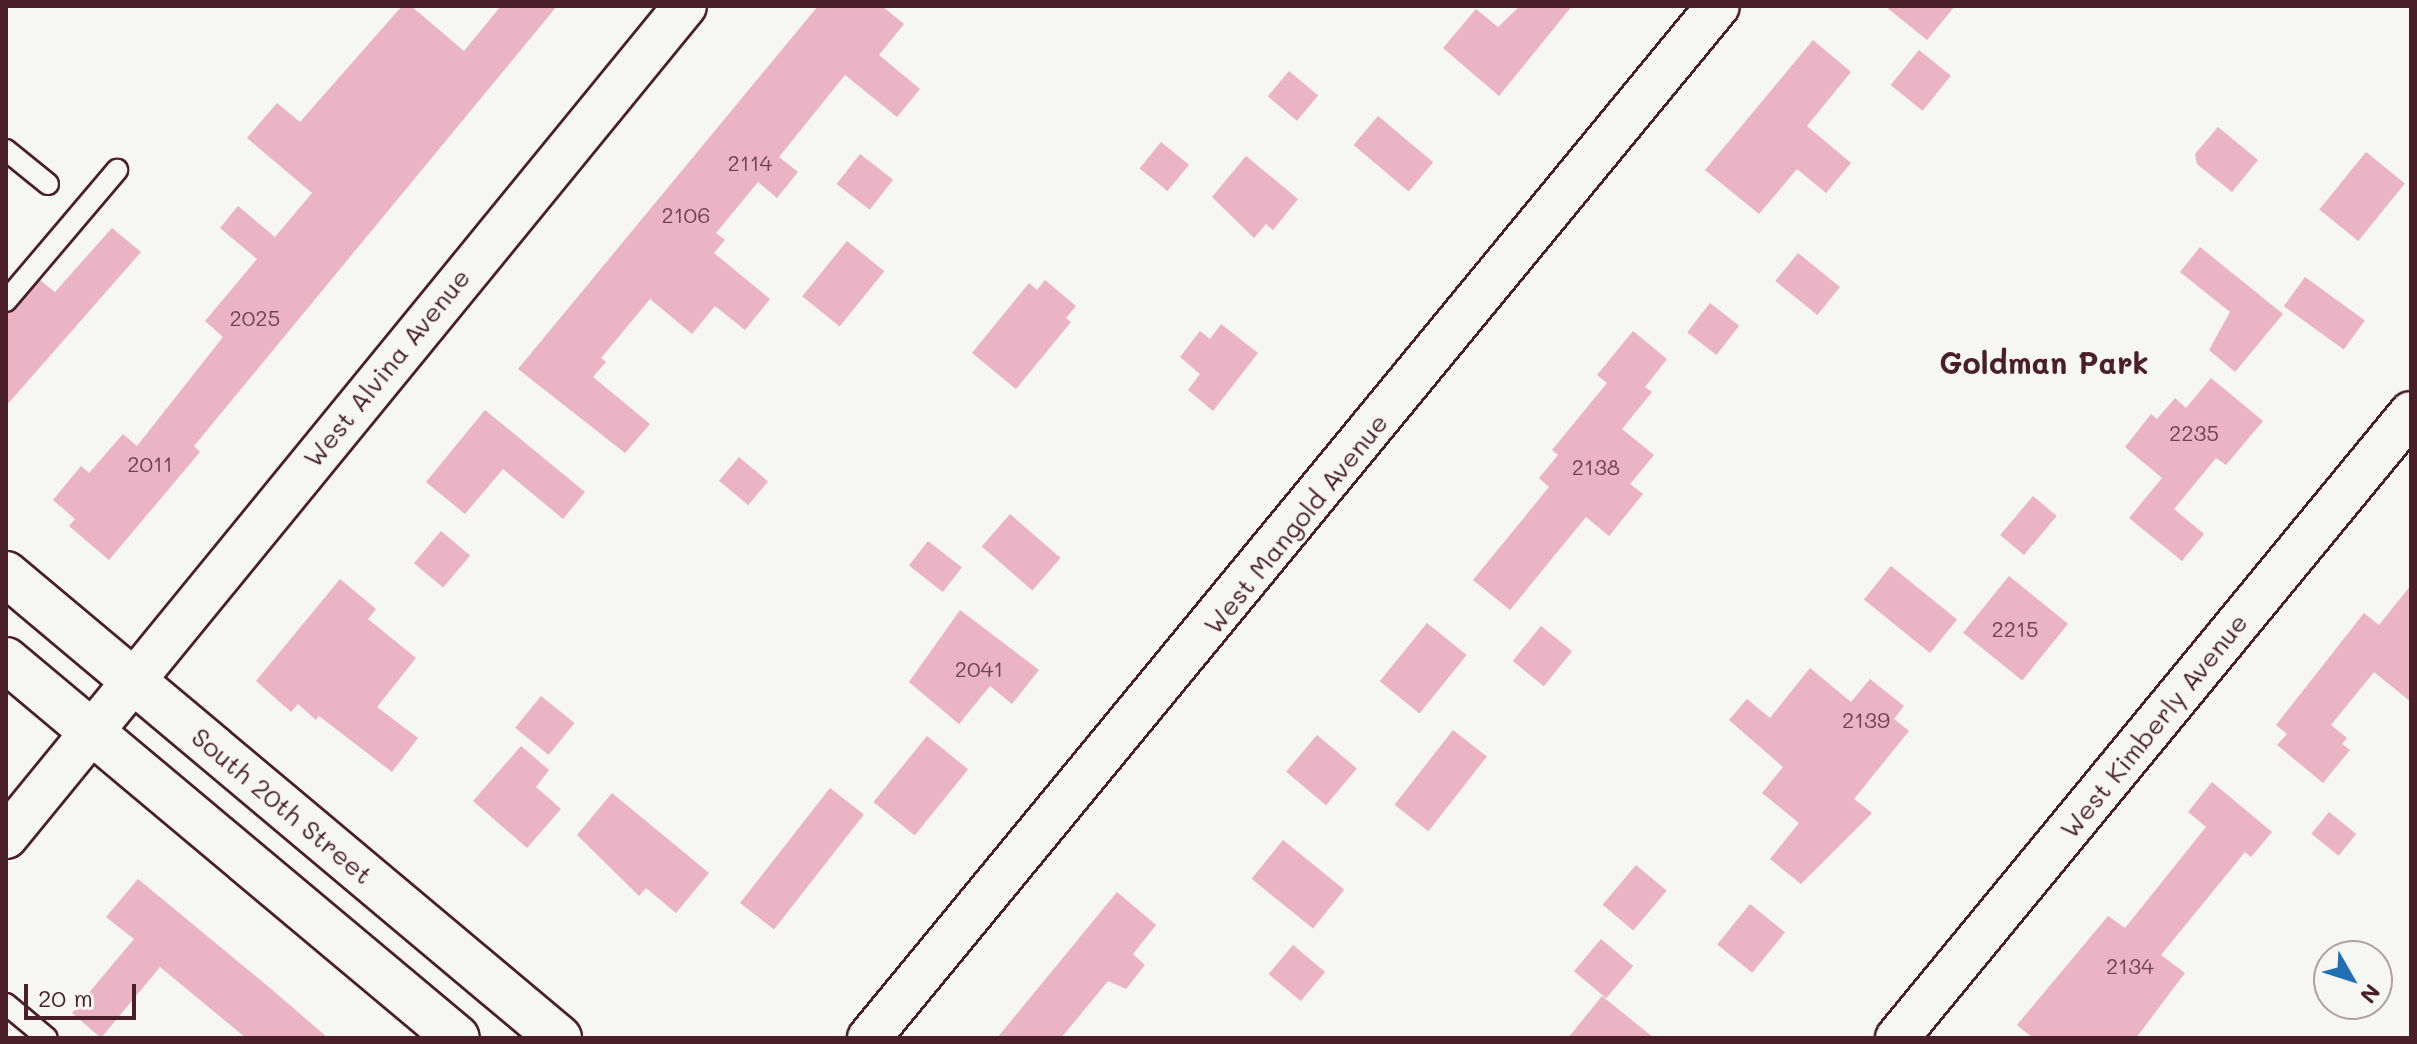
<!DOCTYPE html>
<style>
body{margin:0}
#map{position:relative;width:2417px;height:1044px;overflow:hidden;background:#f6f6f2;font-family:Mali,sans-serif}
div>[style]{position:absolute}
.building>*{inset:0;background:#ebb3c6;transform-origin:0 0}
.roads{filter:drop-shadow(2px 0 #4a1f2b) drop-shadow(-2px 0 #4a1f2b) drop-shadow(0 2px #4a1f2b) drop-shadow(0 -2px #4a1f2b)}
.service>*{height:20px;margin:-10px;padding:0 10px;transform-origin:10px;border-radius:10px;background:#f6f6f2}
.minor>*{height:42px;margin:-21px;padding:0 21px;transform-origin:21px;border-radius:21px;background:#f6f6f2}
.tertiary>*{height:44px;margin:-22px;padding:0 22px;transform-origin:22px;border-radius:22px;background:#f6f6f2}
span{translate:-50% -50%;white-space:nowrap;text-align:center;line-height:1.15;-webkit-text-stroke:6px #f6f6f2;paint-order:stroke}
.number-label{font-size:22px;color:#724452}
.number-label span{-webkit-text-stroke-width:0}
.street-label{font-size:26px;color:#4a1f2b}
.quarter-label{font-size:30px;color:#4a1f2b;font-weight:700}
.frame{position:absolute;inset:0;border:8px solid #4a1f2b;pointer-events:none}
.north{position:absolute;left:2313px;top:940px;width:80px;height:80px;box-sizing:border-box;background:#f6f6f2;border:2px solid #b1a0a2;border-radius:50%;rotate:129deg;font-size:22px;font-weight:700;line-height:32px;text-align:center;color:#4a1f2b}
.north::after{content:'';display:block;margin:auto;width:28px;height:36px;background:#1f6fb2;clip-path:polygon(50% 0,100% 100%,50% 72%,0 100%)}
.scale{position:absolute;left:24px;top:984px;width:112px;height:36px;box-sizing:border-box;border:4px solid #4a1f2b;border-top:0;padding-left:10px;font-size:24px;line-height:28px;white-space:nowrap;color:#4a1f2b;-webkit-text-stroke:6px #f6f6f2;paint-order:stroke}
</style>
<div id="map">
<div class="building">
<div style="clip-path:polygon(402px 6px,411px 6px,464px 51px,501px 6px,557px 6px,194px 446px,200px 452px,109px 560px,69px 526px,75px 519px,53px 500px,81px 466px,89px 473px,123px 434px,137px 446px,223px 337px,205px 321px,257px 259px,220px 228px,238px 206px,275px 237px,312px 193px,247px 138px,277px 103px,300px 122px)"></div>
<div style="clip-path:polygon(818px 6px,882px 6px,904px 24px,879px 55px,920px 89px,897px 117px,845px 75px,779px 157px,798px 172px,777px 198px,758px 182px,716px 233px,725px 240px,714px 253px,770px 299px,745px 330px,715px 306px,692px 334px,650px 299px,601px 358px,606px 362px,593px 377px,650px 424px,625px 453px,518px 369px)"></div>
<div style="clip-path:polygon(1520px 6px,1572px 6px,1499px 96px,1443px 48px,1476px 9px,1498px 27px)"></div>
<div style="clip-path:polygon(1885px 6px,1955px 6px,1927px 40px)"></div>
<div style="clip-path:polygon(1813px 40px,1851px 72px,1807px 126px,1851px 163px,1826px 193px,1797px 169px,1759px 214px,1705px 170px)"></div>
<div style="left:1919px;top:50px;width:41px;height:45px;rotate:39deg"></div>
<div style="left:1289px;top:71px;width:38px;height:33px;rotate:40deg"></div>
<div style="left:1378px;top:116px;width:72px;height:38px;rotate:40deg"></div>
<div style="clip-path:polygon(2218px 127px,2258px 160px,2232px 192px,2197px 164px,2195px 154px)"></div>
<div style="left:1161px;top:142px;width:36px;height:34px;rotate:39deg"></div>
<div style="left:2366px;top:152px;width:50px;height:74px;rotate:39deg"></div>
<div style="left:860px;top:154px;width:42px;height:38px;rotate:38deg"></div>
<div style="clip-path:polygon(1246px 156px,1298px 199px,1273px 230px,1266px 224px,1254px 238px,1212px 197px)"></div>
<div style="clip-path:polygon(112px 228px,141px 252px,6px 406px,6px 314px,40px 280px,55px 292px)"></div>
<div style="left:847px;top:241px;width:48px;height:71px;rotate:39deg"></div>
<div style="clip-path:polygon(2200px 247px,2283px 314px,2235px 372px,2209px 350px,2230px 312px,2180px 272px)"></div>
<div style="left:1798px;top:253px;width:54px;height:36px;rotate:39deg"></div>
<div style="left:2305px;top:277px;width:74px;height:36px;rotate:36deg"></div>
<div style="clip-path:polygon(1045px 280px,1076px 306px,1066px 318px,1071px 322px,1016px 389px,972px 353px,1029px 283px,1037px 290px)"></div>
<div style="left:1710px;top:303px;width:37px;height:37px;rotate:38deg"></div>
<div style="clip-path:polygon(1221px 324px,1258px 353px,1213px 411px,1188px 390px,1200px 374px,1180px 357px,1200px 331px,1210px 339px)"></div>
<div style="clip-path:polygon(1633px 331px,1667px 359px,1645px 387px,1652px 392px,1622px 429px,1654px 455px,1630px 484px,1643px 494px,1609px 536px,1586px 517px,1510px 610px,1473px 580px,1549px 487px,1539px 478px,1558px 455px,1552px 450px,1607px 383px,1597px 375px)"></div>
<div style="clip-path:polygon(2211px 378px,2263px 421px,2226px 465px,2216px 458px,2174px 509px,2204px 534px,2182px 561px,2129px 518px,2162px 478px,2125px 447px,2151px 414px,2157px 419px,2175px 398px,2186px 408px)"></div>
<div style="clip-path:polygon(485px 410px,585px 492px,563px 519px,503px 469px,465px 514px,426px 482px)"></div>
<div style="left:739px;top:457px;width:38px;height:31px;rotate:40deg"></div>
<div style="left:2033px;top:496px;width:31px;height:51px;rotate:40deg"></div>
<div style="left:1010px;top:514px;width:67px;height:43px;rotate:41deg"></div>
<div style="left:441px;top:531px;width:38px;height:42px;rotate:40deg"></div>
<div style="left:928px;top:541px;width:43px;height:31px;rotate:38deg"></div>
<div style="left:1891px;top:566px;width:85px;height:43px;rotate:39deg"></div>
<div style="left:2009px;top:576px;width:76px;height:73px;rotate:39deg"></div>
<div style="clip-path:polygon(340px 579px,376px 609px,368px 619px,416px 658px,377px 707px,418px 738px,392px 772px,319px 716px,316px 720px,298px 704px,291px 712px,256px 681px)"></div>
<div style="clip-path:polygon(2411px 585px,2411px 702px,2374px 672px,2331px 725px,2347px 738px,2342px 744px,2350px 750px,2323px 783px,2277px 745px,2287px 734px,2276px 725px,2364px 613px,2379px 625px)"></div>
<div style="clip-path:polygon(960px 610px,1039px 670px,1012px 704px,990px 686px,959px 724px,909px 682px)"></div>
<div style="left:1427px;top:623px;width:51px;height:75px;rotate:39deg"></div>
<div style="left:1541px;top:626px;width:40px;height:45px;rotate:39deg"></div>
<div style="clip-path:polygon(1810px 668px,1851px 702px,1870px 679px,1904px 706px,1894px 719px,1909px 731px,1854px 799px,1872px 813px,1801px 884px,1770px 859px,1799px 823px,1762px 793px,1783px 767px,1729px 720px,1747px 699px,1770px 718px)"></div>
<div style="left:541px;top:696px;width:43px;height:41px;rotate:39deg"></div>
<div style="left:1453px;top:730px;width:43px;height:95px;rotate:38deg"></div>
<div style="left:1317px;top:735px;width:52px;height:48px;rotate:40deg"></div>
<div style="left:927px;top:736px;width:53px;height:85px;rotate:39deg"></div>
<div style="clip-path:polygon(521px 746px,549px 770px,536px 787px,561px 809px,527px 848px,473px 801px)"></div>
<div style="clip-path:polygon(2212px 782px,2272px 832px,2251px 857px,2245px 852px,2161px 955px,2185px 973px,2136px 1038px,2033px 1038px,2017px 1025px,2108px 916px,2125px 928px,2206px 827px,2188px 812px)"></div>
<div style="left:830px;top:788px;width:43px;height:146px;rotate:38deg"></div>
<div style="clip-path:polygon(612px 793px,709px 873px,676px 913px,646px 888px,639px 896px,577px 835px)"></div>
<div style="left:2329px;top:812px;width:35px;height:28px;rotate:39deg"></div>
<div style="left:1283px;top:840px;width:79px;height:50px;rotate:39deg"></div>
<div style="left:1636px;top:865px;width:40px;height:52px;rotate:40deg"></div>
<div style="clip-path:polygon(138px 879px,270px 988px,328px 1038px,246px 1038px,160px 967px,101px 1038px,72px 1013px,134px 939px,106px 917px)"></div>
<div style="clip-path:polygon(1117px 892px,1156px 925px,1133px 954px,1145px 965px,1126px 989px,1108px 981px,1061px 1038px,997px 1038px)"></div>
<div style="left:1750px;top:904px;width:45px;height:52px;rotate:39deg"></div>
<div style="left:1601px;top:939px;width:42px;height:42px;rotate:40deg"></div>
<div style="left:1293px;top:945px;width:42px;height:38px;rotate:40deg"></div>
<div style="clip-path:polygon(1602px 996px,1654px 1038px,1568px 1038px)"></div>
</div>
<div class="roads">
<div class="service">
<div style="left:6px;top:150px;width:54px;rotate:39deg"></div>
<div style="left:6px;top:301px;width:172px;rotate:-49.7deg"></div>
<div style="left:6px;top:1004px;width:53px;rotate:39.7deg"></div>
</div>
<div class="minor">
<div style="left:6px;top:837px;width:1073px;rotate:-50.75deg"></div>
<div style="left:869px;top:1038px;width:1336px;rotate:-50.56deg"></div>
<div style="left:1897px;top:1038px;width:809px;rotate:-50.57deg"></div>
</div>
<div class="tertiary">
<div style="left:6px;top:574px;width:722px;rotate:40deg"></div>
<div style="left:6px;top:660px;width:588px;rotate:39.97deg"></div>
</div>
</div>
<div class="number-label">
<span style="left:750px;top:163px">2114</span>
<span style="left:686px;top:215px">2106</span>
<span style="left:255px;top:318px">2025</span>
<span style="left:2194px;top:433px">2235</span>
<span style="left:150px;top:464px">2011</span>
<span style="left:1596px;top:467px">2138</span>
<span style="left:2015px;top:629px">2215</span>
<span style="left:979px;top:669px">2041</span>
<span style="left:1866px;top:720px">2139</span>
<span style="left:2130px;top:966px">2134</span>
</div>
<div class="street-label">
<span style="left:387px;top:368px;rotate:-51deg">West Alvina Avenue</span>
<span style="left:1296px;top:524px;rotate:-51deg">West Mangold Avenue</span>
<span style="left:2154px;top:726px;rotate:-51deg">West Kimberly Avenue</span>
<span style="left:282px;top:806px;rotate:40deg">South 20th Street</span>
</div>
<div class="quarter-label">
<span style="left:2044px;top:362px">Goldman Park</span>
</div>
<div class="frame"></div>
<div class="north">N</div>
<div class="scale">20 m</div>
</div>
